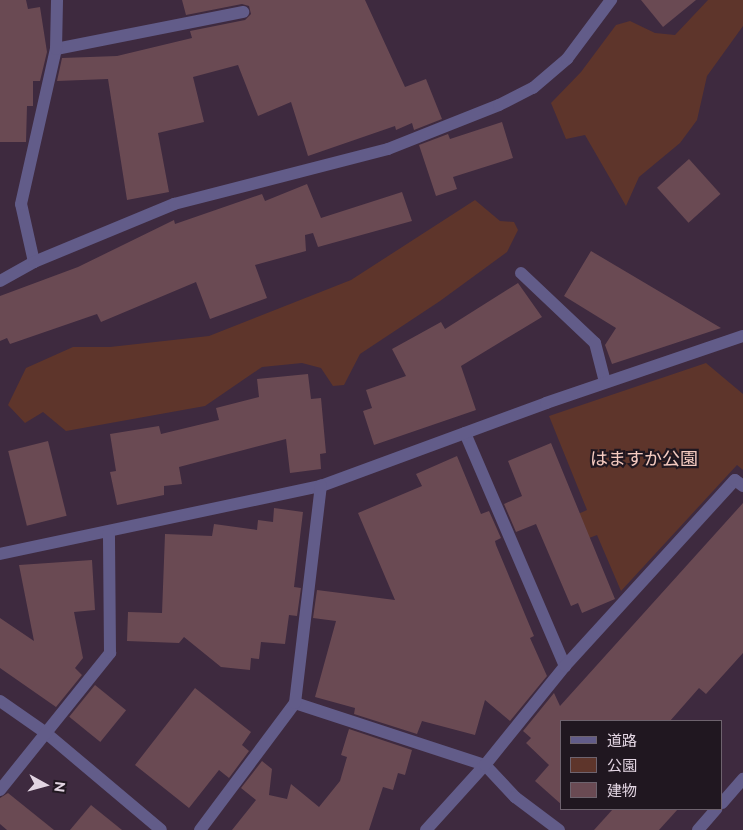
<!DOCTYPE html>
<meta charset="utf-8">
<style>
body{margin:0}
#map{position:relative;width:743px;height:830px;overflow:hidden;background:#3e2a3f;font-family:Raleway,"Noto Sans JP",sans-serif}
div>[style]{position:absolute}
.green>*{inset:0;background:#5e352b}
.building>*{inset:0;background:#6a4a53;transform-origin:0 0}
.minor>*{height:12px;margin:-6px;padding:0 6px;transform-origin:6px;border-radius:6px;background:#625c89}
span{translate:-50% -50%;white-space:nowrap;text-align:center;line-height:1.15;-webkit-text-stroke:4.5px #201720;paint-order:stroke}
.park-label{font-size:18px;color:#f5cbc0}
.legend{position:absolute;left:560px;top:720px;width:162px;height:90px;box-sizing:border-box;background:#201720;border:1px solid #6e636e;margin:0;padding:6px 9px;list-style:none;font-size:15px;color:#e2d5e2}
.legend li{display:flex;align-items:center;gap:10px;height:25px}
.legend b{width:25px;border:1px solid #6e636e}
.north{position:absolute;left:20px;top:760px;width:50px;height:50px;-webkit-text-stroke:4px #201720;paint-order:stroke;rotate:97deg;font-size:14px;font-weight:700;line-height:20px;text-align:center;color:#e2d5e2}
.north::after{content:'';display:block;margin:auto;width:18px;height:22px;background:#e2d5e2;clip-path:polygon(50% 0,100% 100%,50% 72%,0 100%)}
</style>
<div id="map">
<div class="green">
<div style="clip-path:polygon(708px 0,743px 0,743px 26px,707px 76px,697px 120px,680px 143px,639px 177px,626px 206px,585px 135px,566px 139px,551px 103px,581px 72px,616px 25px,630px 21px,655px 33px,675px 35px)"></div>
<div style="clip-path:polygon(475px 200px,500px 221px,514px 222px,518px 230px,507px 252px,440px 301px,360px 354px,344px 385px,333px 386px,321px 368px,302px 363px,262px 367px,205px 406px,66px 431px,43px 412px,25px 423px,8px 405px,26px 368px,73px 347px,110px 347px,209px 336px,351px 280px)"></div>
<div style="clip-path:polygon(706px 363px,743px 394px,743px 470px,737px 465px,621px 591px,597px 535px,560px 549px,553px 525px,587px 510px,549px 416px)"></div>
</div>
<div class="building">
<div style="clip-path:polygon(0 0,26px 0,28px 9px,40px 7px,47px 52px,40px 81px,33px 81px,33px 106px,27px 106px,26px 142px,0 142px)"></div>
<div style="clip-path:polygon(182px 0,365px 0,405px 87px,426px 79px,442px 119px,414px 130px,412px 123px,396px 130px,395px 126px,308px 156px,291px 102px,258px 116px,238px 65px,193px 77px,204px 122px,158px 133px,169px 192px,127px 200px,108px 79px,57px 81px,62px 58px,117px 56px,192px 38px,190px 31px,245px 20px,251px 14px,249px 6px,242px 4px,186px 15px)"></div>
<div style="clip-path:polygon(641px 0,696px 0,663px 27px)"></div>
<div style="clip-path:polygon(502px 122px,513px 158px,453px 177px,457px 189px,436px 196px,419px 145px,448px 134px,450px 139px)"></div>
<div style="left:689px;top:159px;width:47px;height:43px;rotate:48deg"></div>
<div style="clip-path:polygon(307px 184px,321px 218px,402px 192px,412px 221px,318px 247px,313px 233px,305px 235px,306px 251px,255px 265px,267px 298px,210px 319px,196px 282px,101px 322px,97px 314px,10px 344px,7px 338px,0 341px,0 296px,78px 267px,174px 220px,175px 224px,262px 194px,265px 201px)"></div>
<div style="clip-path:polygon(591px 251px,721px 328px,612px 364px,605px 345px,616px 328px,564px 296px)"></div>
<div style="clip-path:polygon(518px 283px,542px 317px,461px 366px,476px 410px,374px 445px,363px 411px,372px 408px,366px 390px,406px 376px,392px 349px,441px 322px,445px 329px)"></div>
<div style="clip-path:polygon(308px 374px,311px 399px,321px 398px,326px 453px,320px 454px,321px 469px,290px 473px,286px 439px,179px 467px,182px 484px,164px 486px,164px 495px,117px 505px,110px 472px,116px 471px,110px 434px,159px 426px,161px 434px,219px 420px,216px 408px,259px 397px,257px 379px)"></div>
<div style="left:48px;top:441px;width:77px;height:41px;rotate:76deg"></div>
<div style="clip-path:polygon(551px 443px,615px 599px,582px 613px,578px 603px,571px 606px,536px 524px,516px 532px,504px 504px,522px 496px,508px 461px)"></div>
<div style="clip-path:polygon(457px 456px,481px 514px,489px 511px,501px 538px,495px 541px,496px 545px,534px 636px,530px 638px,547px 676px,510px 721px,485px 700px,475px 735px,422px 721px,417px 734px,354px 714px,355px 708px,315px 697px,336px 621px,313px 618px,317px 590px,395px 600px,358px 513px,422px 486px,416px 474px)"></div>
<div style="clip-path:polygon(743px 503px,743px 653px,706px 694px,699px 688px,670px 721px,562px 721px,562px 805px,535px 781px,549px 765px,526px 743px,531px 738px,523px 731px,554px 693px,560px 706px)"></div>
<div style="clip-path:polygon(274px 508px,303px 512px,294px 587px,301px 588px,297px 616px,289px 615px,285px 644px,261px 642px,259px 659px,251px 658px,250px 670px,221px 667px,184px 637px,179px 643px,127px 641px,128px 612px,162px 613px,165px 534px,212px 536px,214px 524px,257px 530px,258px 520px,273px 522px)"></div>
<div style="clip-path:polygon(92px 560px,95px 610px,74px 612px,83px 658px,75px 668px,82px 675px,56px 707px,0 668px,0 618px,34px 641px,19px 565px)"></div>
<div style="left:95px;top:685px;width:40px;height:41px;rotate:39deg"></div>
<div style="clip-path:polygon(195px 688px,251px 732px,242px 745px,249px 751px,229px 778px,219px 770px,189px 808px,135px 765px)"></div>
<div style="clip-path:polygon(349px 729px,412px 750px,405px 775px,398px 773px,393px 790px,383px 787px,369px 830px,232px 830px,256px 800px,241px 788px,262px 761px,272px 769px,269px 795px,287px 799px,291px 784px,319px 807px,340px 781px,347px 757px,341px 755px)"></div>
<div style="clip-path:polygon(8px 793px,54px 830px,7px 830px,0 824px,0 798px)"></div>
<div style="clip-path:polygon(91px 805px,122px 830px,70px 830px)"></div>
<div style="clip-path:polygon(613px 809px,678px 809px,659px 830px,594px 830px)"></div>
</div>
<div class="minor">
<div style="left:56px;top:49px;width:191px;rotate:-11.2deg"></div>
<div style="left:34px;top:262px;width:59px;rotate:-102.6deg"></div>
<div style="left:21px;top:204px;width:159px;rotate:-77.3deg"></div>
<div style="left:56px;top:49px;width:49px;rotate:-88.8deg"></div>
<div style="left:521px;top:273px;width:102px;rotate:43.4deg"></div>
<div style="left:595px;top:343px;width:40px;rotate:75.6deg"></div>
<div style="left:0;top:281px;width:39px;rotate:-29deg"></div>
<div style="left:34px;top:262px;width:152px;rotate:-22.5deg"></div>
<div style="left:174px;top:204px;width:221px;rotate:-14.4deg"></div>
<div style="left:388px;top:149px;width:119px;rotate:-21.6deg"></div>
<div style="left:499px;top:105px;width:38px;rotate:-27deg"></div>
<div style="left:533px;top:88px;width:45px;rotate:-40.5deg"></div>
<div style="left:567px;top:59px;width:74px;rotate:-53.3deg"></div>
<div style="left:465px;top:433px;width:254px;rotate:66.8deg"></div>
<div style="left:0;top:554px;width:328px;rotate:-12deg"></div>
<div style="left:321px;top:486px;width:240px;rotate:-20.2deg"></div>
<div style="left:546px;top:403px;width:208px;rotate:-18.8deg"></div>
<div style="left:0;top:701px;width:56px;rotate:34.8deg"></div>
<div style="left:46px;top:733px;width:150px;rotate:40.1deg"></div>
<div style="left:295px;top:703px;width:200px;rotate:18.1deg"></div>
<div style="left:485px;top:765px;width:44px;rotate:46.8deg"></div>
<div style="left:515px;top:797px;width:55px;rotate:36.9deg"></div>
<div style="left:0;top:790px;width:176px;rotate:-51.2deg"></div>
<div style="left:110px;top:653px;width:121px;rotate:-90.5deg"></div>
<div style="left:722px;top:803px;width:32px;rotate:-49deg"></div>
<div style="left:200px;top:830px;width:159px;rotate:-53.2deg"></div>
<div style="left:295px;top:703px;width:219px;rotate:-83.2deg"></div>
<div style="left:426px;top:830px;width:88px;rotate:-47.8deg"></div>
<div style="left:485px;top:765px;width:127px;rotate:-51.1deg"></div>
<div style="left:565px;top:666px;width:252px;rotate:-47.6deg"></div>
<div style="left:735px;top:480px;width:10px;rotate:37deg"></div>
<div style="left:698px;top:830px;width:28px;rotate:-49deg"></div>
</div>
<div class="park-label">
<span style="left:644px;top:459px">はますか公園</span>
</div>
<ul class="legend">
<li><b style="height:6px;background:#625c89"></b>道路</li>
<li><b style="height:14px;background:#5e352b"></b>公園</li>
<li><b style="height:14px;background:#6a4a53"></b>建物</li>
</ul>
<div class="north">N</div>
</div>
